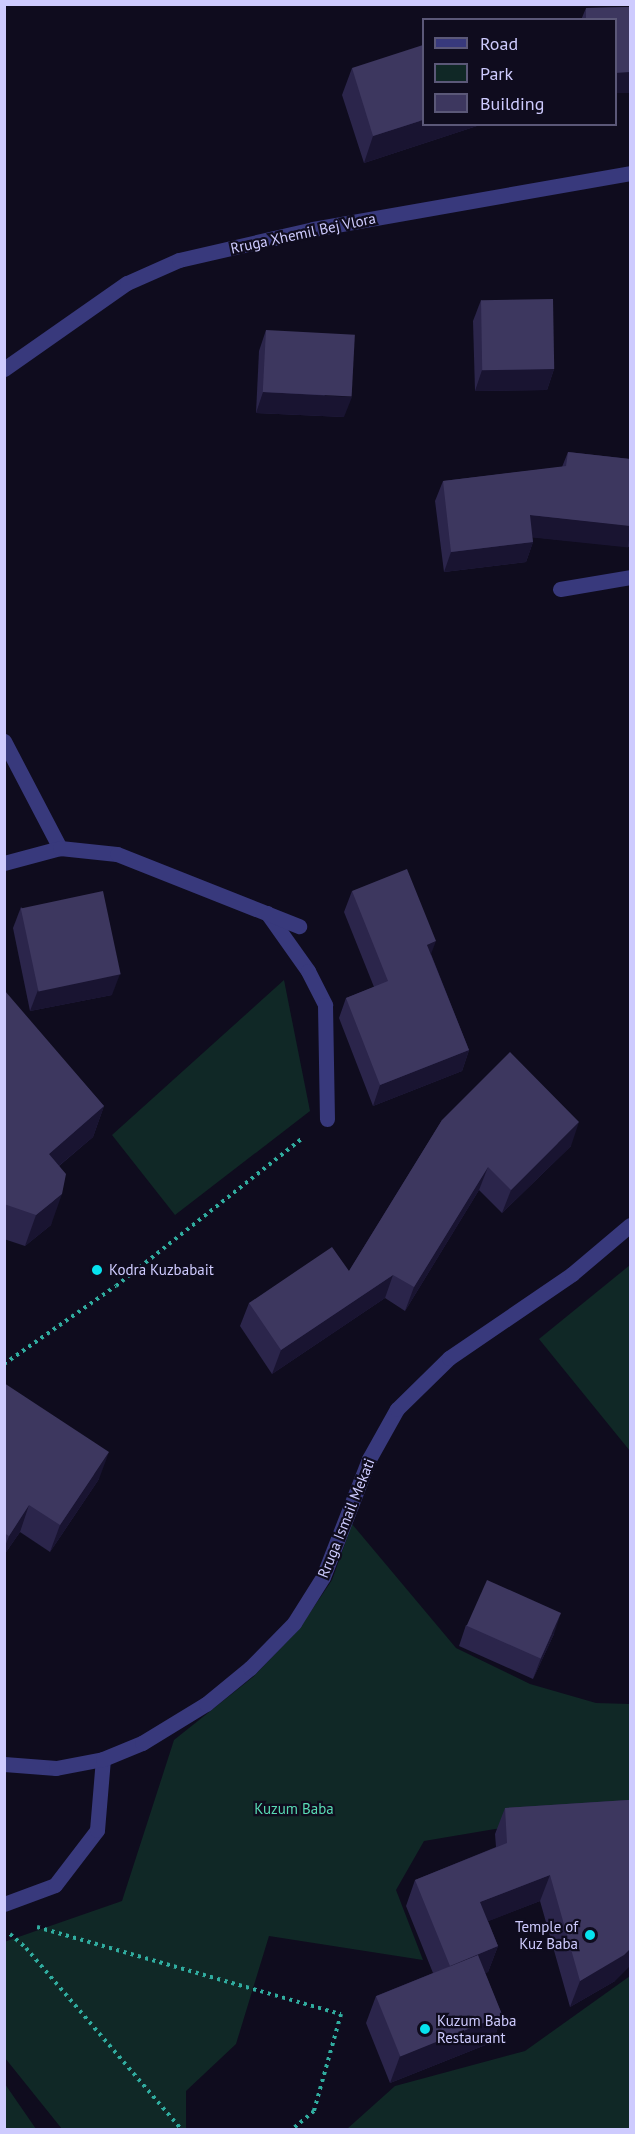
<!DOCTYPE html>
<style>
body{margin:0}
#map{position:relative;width:635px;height:2134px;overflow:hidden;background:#0f0c1e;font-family:"PT Sans",sans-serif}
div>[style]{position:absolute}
.green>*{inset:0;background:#102826}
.path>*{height:4px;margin-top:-2px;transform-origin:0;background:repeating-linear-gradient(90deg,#30ac9f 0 3px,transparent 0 7.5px)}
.lane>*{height:15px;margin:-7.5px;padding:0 7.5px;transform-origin:7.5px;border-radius:7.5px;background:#38397c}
.street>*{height:15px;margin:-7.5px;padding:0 7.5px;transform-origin:7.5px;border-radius:7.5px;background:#38397c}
.wall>*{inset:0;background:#2b254b}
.shaded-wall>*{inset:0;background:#191431;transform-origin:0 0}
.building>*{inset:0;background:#3d375f;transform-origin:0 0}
.dots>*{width:16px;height:16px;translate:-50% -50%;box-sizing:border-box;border:3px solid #0f0c1e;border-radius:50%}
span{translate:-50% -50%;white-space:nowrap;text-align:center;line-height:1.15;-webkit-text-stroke:4.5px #0f0c1e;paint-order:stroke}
.street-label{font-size:15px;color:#cecbfe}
.poi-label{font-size:15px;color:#cecbfe}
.left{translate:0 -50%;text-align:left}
.right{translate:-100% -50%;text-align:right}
.park-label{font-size:15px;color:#59dbb4}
.frame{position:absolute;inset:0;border:6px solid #cecbfe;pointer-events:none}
.legend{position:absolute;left:422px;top:18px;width:195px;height:108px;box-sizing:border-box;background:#0f0c1e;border:2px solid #5b5878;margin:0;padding:8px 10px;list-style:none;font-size:18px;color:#cecbfe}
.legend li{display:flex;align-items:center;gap:12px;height:30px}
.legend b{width:30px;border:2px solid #5b5878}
</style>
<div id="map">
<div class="green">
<div style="clip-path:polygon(284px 980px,310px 1111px,175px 1215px,112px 1135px)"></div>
<div style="clip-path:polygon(630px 1265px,630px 1451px,539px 1339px)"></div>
<div style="clip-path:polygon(352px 1524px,456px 1648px,530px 1684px,596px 1703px,630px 1704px,630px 1819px,495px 1829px,424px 1841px,396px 1890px,423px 1960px,269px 1936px,236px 2044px,186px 2091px,186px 2129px,62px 2129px,5px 2058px,4px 1942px,122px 1901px,174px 1740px,253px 1677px,299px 1629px,332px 1580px)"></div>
<div style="clip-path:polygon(630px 1976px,630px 2129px,347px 2129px,395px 2086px,525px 2051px)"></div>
<div style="clip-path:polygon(5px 2084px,36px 2129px,5px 2129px)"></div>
</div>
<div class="path">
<div style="left:4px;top:1364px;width:136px;rotate:-34.9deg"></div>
<div style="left:116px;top:1286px;width:238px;rotate:-38.4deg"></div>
<div style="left:37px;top:1927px;width:316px;rotate:16deg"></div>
<div style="left:341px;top:2014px;width:101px;rotate:105.6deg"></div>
<div style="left:314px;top:2111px;width:30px;rotate:140deg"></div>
<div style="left:10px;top:1934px;width:21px;rotate:41deg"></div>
<div style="left:26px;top:1948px;width:240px;rotate:49.4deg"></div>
</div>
<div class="lane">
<div style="left:4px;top:741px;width:121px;rotate:62.4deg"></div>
<div style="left:267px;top:913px;width:71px;rotate:54.7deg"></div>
<div style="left:308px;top:971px;width:38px;rotate:63deg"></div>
<div style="left:325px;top:1005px;width:114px;rotate:89deg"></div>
<div style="left:4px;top:1904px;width:54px;rotate:-20.4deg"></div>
<div style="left:55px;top:1885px;width:69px;rotate:-52.6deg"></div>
<div style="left:97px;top:1830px;width:71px;rotate:-85.2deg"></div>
</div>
<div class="street">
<div style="left:4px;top:369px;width:150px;rotate:-35deg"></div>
<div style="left:127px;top:283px;width:57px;rotate:-23.9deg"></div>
<div style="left:179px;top:260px;width:138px;rotate:-13deg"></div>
<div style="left:313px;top:229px;width:322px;rotate:-10deg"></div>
<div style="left:560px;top:589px;width:71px;rotate:-9.7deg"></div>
<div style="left:4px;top:863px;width:58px;rotate:-15deg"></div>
<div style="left:60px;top:848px;width:57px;rotate:6deg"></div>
<div style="left:117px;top:854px;width:196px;rotate:21.6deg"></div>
<div style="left:4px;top:1764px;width:52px;rotate:4.4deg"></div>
<div style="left:56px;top:1768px;width:48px;rotate:-10.8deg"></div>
<div style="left:103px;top:1759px;width:42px;rotate:-22.3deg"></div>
<div style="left:142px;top:1743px;width:75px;rotate:-31.4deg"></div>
<div style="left:206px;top:1704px;width:57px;rotate:-39.3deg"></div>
<div style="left:250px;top:1668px;width:63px;rotate:-45.6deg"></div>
<div style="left:294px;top:1623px;width:54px;rotate:-57.8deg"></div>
<div style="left:323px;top:1577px;width:127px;rotate:-68.7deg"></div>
<div style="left:369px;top:1459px;width:57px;rotate:-60.8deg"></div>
<div style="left:397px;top:1409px;width:73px;rotate:-44.4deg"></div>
<div style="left:449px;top:1358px;width:149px;rotate:-34.3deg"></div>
<div style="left:572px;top:1274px;width:76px;rotate:-40.2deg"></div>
</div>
<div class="wall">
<div style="clip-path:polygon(630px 7px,630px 93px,615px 93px,615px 20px,581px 20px,586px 8px)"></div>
<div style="clip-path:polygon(352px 68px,423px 124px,483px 124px,364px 163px,342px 95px)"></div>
<div style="clip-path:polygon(481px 300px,554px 369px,547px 390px,475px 391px,473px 321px)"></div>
<div style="clip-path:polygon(266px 330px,344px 417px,256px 413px,259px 351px)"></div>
<div style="clip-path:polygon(568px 452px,630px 459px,630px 547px,532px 537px,533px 542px,526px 562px,444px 572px,435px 501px,443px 481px,562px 467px)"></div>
<div style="clip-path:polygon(352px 891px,431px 954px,469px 1050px,462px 1071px,373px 1106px,339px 1018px,346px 998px,374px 987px,344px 912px)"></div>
<div style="clip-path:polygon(21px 907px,112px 995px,30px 1011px,13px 928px)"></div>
<div style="clip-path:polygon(4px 992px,104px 1106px,93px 1137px,59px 1166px,51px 1225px,25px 1246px,4px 1239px)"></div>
<div style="clip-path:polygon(442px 1120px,571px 1146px,502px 1213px,479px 1190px,405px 1311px,385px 1298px,272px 1374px,240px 1326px,249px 1303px,349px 1271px)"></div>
<div style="clip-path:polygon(4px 1383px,99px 1479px,50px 1552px,20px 1532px,4px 1555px)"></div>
<div style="clip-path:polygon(466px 1625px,554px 1634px,533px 1679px,459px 1646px)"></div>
<div style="clip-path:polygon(628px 1800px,615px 1981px,570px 2007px,540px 1901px,488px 1921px,498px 1946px,488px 1972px,485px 1973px,502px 2015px,493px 2042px,390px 2083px,366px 2023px,376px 1996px,433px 1973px,406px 1906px,415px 1880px,496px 1847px,495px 1834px,505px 1808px)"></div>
</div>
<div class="shaded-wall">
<div style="left:630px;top:72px;width:21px;height:15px;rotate:90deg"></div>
<div style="clip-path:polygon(423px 120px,423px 124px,483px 124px,364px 163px,373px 136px)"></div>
<div style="clip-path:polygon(554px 369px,547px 390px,475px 391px,482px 370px)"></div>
<div style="clip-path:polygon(263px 392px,352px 397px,344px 417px,256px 413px)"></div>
<div style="left:530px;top:515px;width:101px;height:22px;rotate:6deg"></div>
<div style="clip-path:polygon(533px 542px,526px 562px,444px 572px,451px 552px)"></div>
<div style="clip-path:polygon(436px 941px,428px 962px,427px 945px)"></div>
<div style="clip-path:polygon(120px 974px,112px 995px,30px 1011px,38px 990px)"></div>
<div style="clip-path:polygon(469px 1050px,462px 1071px,373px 1106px,380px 1085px)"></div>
<div style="clip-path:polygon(104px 1106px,93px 1137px,37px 1184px,49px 1154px)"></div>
<div style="clip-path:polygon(579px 1122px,571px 1146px,502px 1213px,511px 1190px)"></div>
<div style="clip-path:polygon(488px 1167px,479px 1190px,405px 1311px,414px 1287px)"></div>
<div style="clip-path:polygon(62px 1194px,51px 1225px,25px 1246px,36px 1215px)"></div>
<div style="clip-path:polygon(393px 1275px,385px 1298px,272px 1374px,281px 1350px)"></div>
<div style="clip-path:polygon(109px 1452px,99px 1479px,50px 1552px,60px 1525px)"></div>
<div style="clip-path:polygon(29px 1505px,20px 1532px,4px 1555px,4px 1549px,9px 1536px)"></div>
<div style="clip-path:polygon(561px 1613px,554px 1634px,533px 1679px,541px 1658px)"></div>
<div style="clip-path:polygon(550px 1875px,540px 1901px,471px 1928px,480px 1902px)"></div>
<div style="clip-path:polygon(498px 1946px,488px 1972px,441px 1992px,450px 1966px)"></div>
<div style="clip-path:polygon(630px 1949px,630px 1966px,615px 1981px,570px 2007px,580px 1981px)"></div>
<div style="clip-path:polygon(502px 2015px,493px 2042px,390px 2083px,400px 2056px)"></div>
</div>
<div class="building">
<div style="clip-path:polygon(630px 7px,630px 72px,615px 73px,615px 20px,586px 20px,586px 8px)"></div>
<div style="clip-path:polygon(423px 45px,423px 120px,373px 136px,352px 68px)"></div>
<div style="left:553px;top:299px;width:70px;height:72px;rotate:89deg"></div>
<div style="left:266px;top:330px;width:89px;height:62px;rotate:3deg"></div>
<div style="clip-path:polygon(568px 452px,630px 459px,630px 526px,530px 515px,533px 542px,451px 552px,443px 481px,566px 466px)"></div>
<div style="clip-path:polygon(407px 869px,436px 941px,427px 945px,469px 1050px,380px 1085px,346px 998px,388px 981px,352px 891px)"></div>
<div style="left:103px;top:891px;width:85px;height:84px;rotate:78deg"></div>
<div style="clip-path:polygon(5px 991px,104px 1106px,49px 1154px,66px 1174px,62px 1194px,36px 1215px,4px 1204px)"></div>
<div style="clip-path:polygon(510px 1052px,579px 1122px,511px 1190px,488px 1167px,414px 1287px,393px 1275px,281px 1350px,249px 1303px,332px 1247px,349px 1271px,442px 1120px)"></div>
<div style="clip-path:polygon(4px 1383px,109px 1452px,60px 1525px,29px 1505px,9px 1536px,4px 1533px)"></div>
<div style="left:487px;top:1580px;width:81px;height:50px;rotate:24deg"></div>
<div style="clip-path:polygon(628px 1800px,630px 1800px,630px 1949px,624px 1955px,580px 1981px,550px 1875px,480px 1902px,498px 1946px,450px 1966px,415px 1880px,507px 1843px,505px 1808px)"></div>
<div style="left:478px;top:1955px;width:65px;height:110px;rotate:68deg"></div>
</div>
<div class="dots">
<div style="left:97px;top:1270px;background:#06e2ee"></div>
<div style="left:590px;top:1935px;background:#06e2ee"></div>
<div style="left:425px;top:2029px;background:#06e2ee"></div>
</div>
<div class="street-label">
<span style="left:303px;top:233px;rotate:-12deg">Rruga Xhemil Bej Vlora</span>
<span style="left:346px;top:1518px;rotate:-68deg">Rruga Ismail Mekati</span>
</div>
<div class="poi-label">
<span class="left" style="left:109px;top:1270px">Kodra Kuzbabait</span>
<span class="right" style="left:578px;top:1935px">Temple of<br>Kuz Baba</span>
<span class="left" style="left:437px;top:2029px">Kuzum Baba<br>Restaurant</span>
</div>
<div class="park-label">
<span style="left:294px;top:1809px">Kuzum Baba</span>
</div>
<div class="frame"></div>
<ul class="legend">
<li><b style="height:8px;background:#38397c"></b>Road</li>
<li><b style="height:16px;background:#102826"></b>Park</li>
<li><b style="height:16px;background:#3d375f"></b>Building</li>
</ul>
</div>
